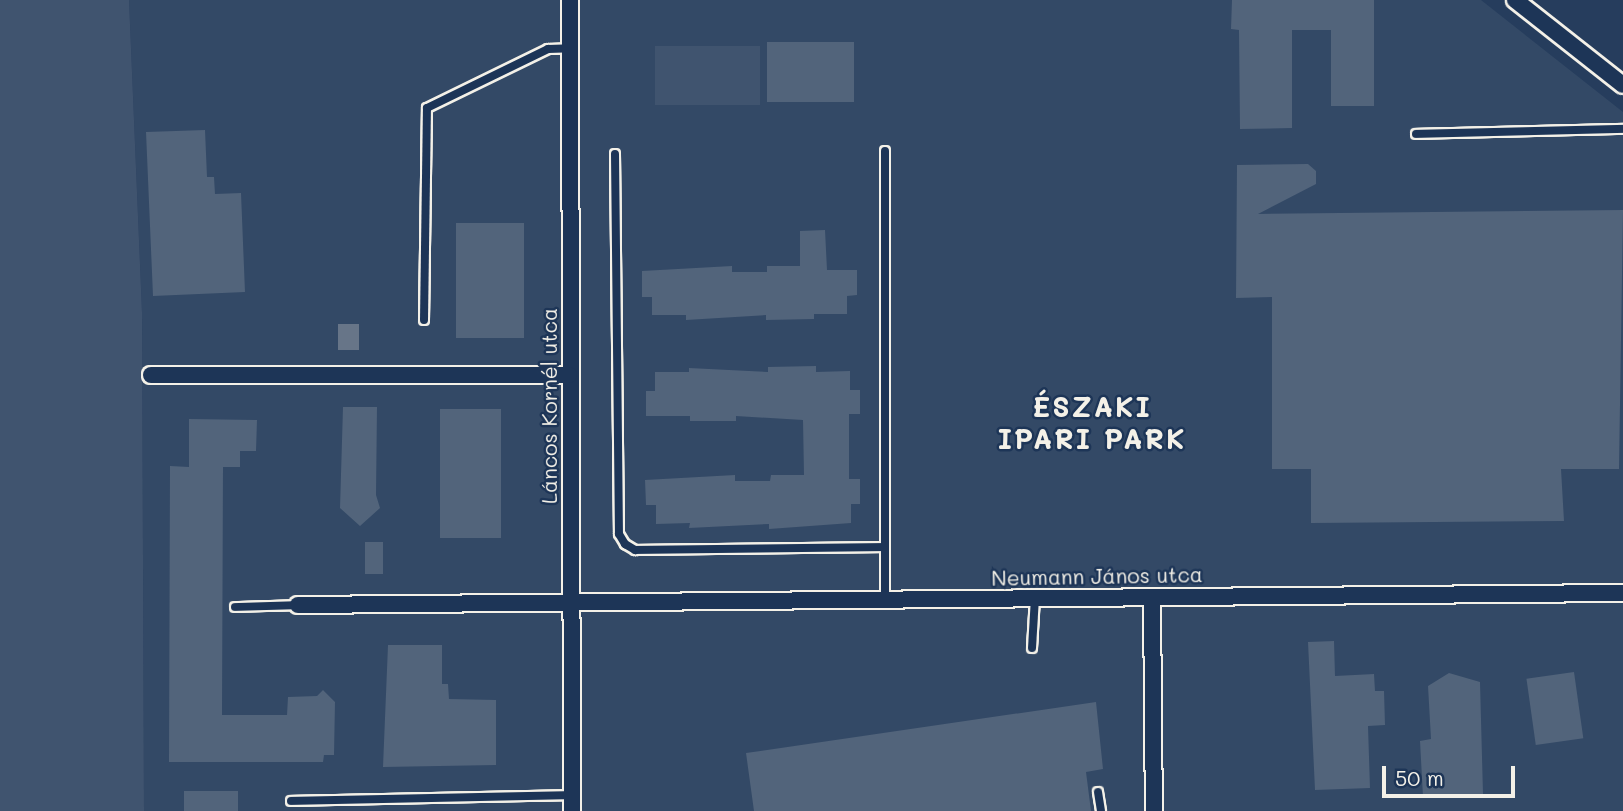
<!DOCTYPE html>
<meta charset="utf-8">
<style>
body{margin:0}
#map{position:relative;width:1623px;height:811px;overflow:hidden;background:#263d5d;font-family:Mali,sans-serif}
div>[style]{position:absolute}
.built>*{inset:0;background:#334966}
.green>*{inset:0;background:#40546f;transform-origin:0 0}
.water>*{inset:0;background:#677588;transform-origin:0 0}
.building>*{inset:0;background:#52647b;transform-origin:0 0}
.roads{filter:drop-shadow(2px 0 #f4f1e8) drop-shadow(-2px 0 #f4f1e8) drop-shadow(0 2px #f4f1e8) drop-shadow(0 -2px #f4f1e8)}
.lane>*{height:8px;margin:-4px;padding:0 4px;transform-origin:4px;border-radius:4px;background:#1d3557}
.street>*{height:16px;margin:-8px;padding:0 8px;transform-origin:8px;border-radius:8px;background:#1d3557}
span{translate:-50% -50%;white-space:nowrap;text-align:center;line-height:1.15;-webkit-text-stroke:5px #1d3557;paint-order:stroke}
.street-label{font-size:21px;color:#f4f1e8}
.district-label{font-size:28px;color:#f4f1e8;font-weight:700;letter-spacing:2px}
.scale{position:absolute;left:1382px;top:766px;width:133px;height:32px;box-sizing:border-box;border:4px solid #f4f1e8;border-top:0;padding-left:9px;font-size:21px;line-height:24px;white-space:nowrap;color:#f4f1e8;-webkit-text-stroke:5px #1d3557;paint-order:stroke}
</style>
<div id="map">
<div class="built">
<div style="clip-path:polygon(129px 0,1481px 0,1623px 112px,1623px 811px,144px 811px,142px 312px)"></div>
</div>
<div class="green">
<div style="clip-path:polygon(0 0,129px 0,142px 312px,144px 811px,0 811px)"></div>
<div style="left:655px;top:46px;width:105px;height:59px"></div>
</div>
<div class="water">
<div style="left:338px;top:324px;width:21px;height:26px"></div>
</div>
<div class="building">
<div style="clip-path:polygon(1232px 0,1374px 0,1374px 106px,1331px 106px,1331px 30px,1292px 30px,1292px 128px,1240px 129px,1239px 30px,1231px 29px)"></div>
<div style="left:767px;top:42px;width:87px;height:60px"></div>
<div style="clip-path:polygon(205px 130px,207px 177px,214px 177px,215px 194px,241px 193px,245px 292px,153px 296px,146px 132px)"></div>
<div style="clip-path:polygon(1308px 164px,1316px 171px,1316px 184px,1258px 214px,1623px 210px,1619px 469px,1561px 469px,1564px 521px,1311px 523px,1311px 469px,1272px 469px,1272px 297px,1236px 298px,1237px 165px)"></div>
<div style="left:456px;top:223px;width:68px;height:115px"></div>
<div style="clip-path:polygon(825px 230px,827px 270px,857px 270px,857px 295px,847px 296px,847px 314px,814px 314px,814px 319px,766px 320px,766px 315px,686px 320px,686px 315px,652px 315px,652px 297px,642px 297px,642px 271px,732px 266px,732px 272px,767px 272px,767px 266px,800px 266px,800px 231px)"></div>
<div style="clip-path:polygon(816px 366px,816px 372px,850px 371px,850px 390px,860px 390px,860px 414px,849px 414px,849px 479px,860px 479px,860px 504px,851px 504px,851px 523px,769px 529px,769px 524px,689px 528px,690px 523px,656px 524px,656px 505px,646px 505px,645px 480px,735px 475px,735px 481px,770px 481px,771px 475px,804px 475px,803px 420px,736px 416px,736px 421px,690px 421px,690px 416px,646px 416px,646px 391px,655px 391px,655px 372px,689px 372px,689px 368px,768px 372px,768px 367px)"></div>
<div style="clip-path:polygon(343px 407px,377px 407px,376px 495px,380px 508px,360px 526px,340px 508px)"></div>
<div style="left:440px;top:409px;width:61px;height:129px"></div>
<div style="clip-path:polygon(189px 419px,257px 420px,256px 451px,240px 451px,240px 467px,223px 467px,222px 715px,287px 715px,288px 697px,317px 696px,323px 690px,335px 702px,334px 755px,324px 755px,323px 762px,169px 762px,170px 466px,189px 467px)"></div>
<div style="left:365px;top:542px;width:18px;height:32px"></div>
<div style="clip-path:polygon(1334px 641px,1335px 676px,1374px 674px,1375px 691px,1384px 691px,1385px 725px,1368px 726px,1370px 788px,1315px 790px,1308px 642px)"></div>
<div style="clip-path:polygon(388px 645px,442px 645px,442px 684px,448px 684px,449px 699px,496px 700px,496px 765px,383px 767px)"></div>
<div style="left:1574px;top:672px;width:67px;height:48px;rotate:82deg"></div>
<div style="clip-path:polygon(1449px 673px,1480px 682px,1483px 794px,1423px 797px,1420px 741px,1431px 739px,1428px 686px)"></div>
<div style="clip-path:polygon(1096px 702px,1103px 769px,1086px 772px,1091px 811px,754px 811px,746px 753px)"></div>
<div style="left:238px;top:791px;width:20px;height:54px;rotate:90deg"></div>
</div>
<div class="roads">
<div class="lane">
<div style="left:1416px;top:134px;width:207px;rotate:-1.4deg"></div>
<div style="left:885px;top:151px;width:448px;rotate:90deg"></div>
<div style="left:615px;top:154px;width:380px;rotate:89.4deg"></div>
<div style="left:619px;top:534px;width:12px;rotate:59deg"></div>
<div style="left:625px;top:544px;width:12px;rotate:31deg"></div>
<div style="left:635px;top:550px;width:249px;rotate:-0.7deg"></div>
<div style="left:424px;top:320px;width:212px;rotate:-89.2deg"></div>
<div style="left:427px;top:108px;width:135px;rotate:-26deg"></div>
<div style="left:548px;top:49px;width:23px;rotate:-2deg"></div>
<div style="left:235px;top:607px;width:63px;rotate:-1.8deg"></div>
<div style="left:1032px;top:648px;width:50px;rotate:-86.6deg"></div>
<div style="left:1098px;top:792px;width:19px;rotate:81deg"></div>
<div style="left:291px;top:801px;width:281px;rotate:-1.2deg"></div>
</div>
<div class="street">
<div style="left:570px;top:0;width:811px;rotate:89.86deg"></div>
<div style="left:1515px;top:0;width:137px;rotate:38.2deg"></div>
<div style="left:151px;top:375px;width:418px"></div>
<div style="left:1152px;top:597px;width:214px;rotate:89.5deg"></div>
<div style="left:298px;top:605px;width:1325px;rotate:-0.52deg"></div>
</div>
</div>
<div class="street-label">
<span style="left:549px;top:406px;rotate:-90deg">Láncos Kornél utca</span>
<span style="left:1097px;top:576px;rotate:-1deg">Neumann János utca</span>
</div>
<div class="district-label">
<span style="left:1092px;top:422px">ÉSZAKI<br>IPARI PARK</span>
</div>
<div class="scale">50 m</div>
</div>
